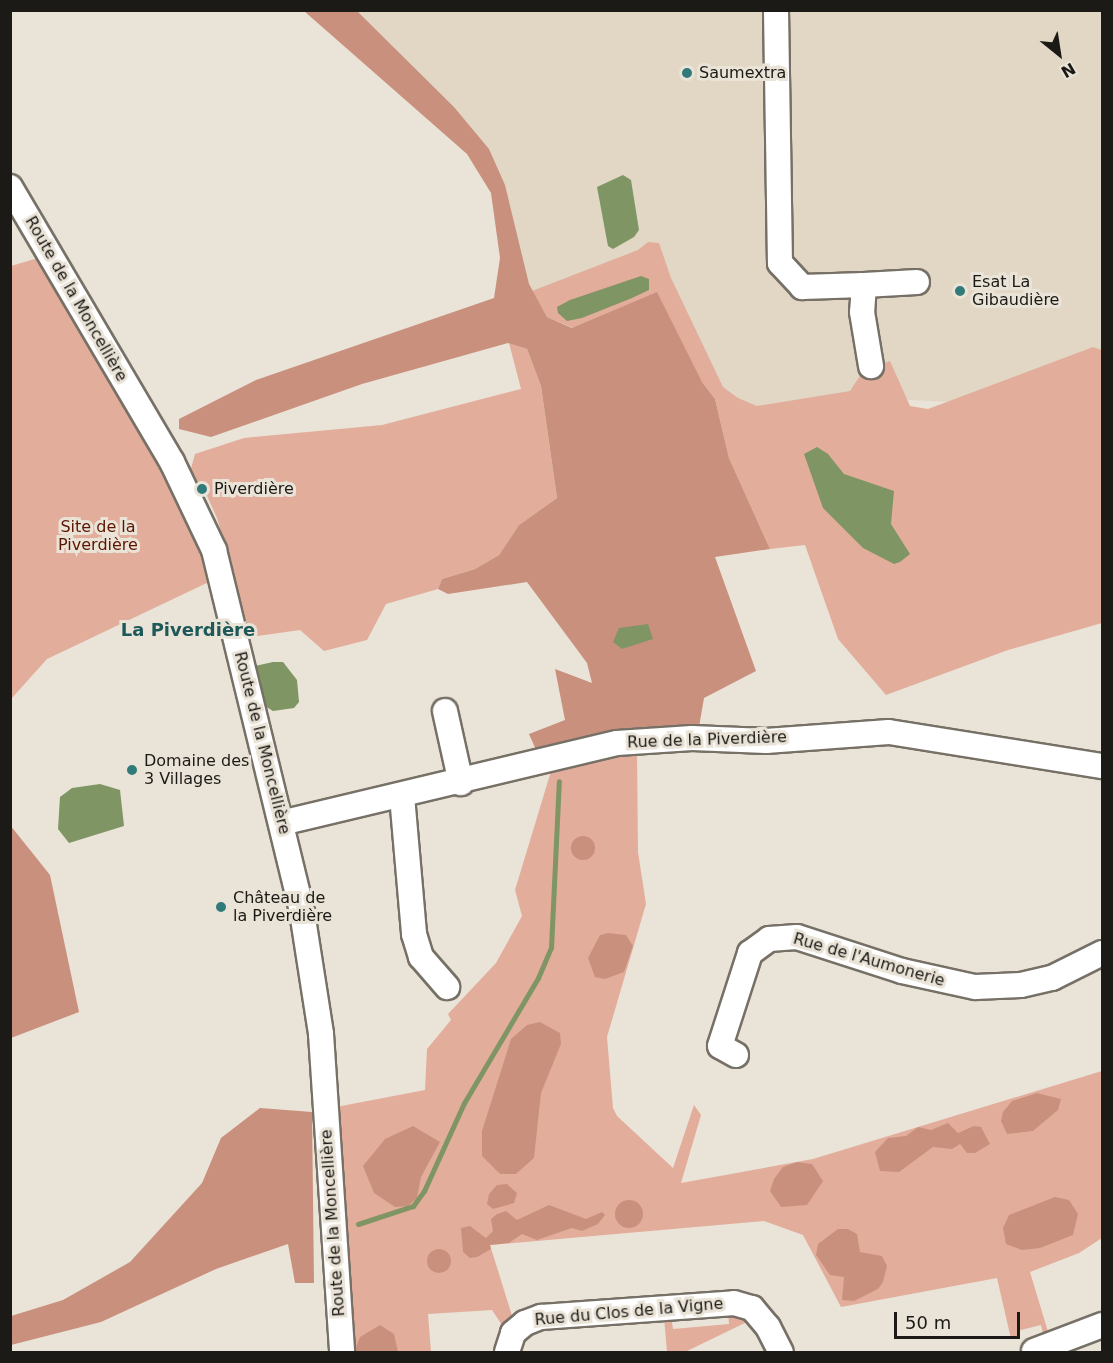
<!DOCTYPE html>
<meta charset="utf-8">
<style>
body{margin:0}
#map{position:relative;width:1113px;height:1363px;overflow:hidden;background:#eae3d7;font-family:"DejaVu Sans",sans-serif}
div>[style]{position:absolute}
.built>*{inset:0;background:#e1d7c4}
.green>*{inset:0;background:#e3ad9c}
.forest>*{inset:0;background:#ca907e}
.round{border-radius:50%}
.water>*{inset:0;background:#7f9563}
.stream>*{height:5px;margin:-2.5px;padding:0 2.5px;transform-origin:2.5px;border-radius:2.5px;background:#7f9563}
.roads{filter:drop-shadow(2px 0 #767066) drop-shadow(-2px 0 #767066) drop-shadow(0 2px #767066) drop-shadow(0 -2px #767066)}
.minor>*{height:24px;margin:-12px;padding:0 12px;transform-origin:12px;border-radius:12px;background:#fff}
.dots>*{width:16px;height:16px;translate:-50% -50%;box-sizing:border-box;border:3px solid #eae3d7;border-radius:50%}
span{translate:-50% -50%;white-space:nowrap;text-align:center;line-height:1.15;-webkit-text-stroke:6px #eae3d7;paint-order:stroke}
.poi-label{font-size:16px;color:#1c1a16}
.left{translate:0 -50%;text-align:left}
.street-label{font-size:16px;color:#1c1a16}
.park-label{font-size:16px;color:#5c1600}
.neighbourhood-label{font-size:18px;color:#1e5959;font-weight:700}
.frame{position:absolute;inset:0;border:12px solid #1c1a16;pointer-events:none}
.north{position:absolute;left:1029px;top:24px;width:60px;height:60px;-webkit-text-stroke:4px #eae3d7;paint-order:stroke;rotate:150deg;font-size:16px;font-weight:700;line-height:24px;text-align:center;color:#1c1a16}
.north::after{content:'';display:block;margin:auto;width:21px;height:27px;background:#1c1a16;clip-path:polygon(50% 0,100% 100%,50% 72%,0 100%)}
.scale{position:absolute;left:894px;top:1312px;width:126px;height:27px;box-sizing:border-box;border:3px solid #1c1a16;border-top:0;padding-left:8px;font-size:18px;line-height:21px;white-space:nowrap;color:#1c1a16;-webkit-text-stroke:4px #eae3d7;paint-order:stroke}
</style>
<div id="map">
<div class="built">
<div style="clip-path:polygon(324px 11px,1102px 11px,1102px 350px,1093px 347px,949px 402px,873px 398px,750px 421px,702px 378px,650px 269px,521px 314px,489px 157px)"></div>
</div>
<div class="green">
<div style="clip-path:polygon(648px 242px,659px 243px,671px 278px,723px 387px,738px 398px,757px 406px,850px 391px,863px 371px,890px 361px,910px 406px,928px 409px,1093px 347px,1102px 350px,1102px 623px,1008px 650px,886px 695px,838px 639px,805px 545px,770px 549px,729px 458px,715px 399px,702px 382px,547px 317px,532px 291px,638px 250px)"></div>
<div style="clip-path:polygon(38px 258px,170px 483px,211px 581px,47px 659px,11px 699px,11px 266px)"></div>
<div style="clip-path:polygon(509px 343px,527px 349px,541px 386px,557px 498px,519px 525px,499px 555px,475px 569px,442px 579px,438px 589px,386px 604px,367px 640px,324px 651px,300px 630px,251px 637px,217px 518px,203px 487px,195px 484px,190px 472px,195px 454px,244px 438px,382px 425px,521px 389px)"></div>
<div style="clip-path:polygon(637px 750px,638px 852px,646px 904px,607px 1037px,613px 1108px,617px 1116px,673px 1168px,694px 1105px,701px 1115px,681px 1183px,813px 1159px,1102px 1071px,1102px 1238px,1079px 1253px,1030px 1272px,1049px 1335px,1044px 1337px,1041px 1325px,1017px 1331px,1018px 1337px,1011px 1339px,997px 1278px,841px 1307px,803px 1235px,764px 1221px,490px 1245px,514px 1322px,506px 1331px,492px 1310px,428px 1314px,431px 1352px,353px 1352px,336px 1107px,425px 1090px,427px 1049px,451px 1020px,448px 1014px,496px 963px,522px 916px,515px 890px,552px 768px)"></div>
<div style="clip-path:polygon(728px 1310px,751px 1320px,685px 1352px,667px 1352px,664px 1317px,671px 1316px,673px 1329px,729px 1324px)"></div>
</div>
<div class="forest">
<div style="clip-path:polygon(304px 11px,357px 11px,454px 107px,489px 149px,505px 185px,529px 284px,547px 317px,572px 328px,657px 292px,702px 382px,715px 399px,729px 458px,770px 549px,715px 557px,756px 671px,704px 698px,699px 727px,661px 726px,537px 752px,529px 734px,565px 720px,555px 669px,592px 683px,587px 663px,527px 582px,448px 594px,438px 589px,442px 579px,475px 569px,499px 555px,519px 525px,557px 498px,541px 386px,527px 349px,508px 343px,362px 384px,211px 437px,179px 429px,179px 419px,256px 380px,494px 298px,500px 258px,491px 193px,467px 154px)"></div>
<div style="clip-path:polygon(10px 825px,50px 875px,79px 1012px,11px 1038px)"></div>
<div class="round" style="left:571px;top:836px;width:24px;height:24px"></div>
<div style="clip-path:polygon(608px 933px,626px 935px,633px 946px,624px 972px,605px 979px,595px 977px,588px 958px,600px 935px)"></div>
<div style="clip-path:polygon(540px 1022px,560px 1033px,561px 1044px,541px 1093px,534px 1158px,516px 1174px,500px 1174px,482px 1156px,482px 1131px,511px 1039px,527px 1025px)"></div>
<div style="clip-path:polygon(1037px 1093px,1061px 1099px,1058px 1110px,1033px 1131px,1007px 1134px,1001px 1121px,1003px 1112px,1012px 1101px)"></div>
<div style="clip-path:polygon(260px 1108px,312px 1112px,314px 1283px,295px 1283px,288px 1244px,216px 1269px,101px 1322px,11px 1345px,11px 1316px,63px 1300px,130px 1262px,202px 1183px,221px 1138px)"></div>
<div style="clip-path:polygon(948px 1123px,958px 1133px,974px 1126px,981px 1127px,990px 1144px,975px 1153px,967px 1153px,960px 1144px,952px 1149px,933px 1147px,899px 1172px,880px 1171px,875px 1152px,888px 1138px,906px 1136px,918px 1127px,931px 1130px)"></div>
<div style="clip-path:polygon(413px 1126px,440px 1142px,421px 1177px,417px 1198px,408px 1206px,395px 1207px,374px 1193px,363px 1166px,385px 1139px)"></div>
<div style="clip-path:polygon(797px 1162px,812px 1164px,823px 1181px,807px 1205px,781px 1207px,770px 1191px,774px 1179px,783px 1167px)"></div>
<div style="clip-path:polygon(507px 1184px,517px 1193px,514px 1203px,493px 1209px,487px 1204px,489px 1194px,497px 1185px)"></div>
<div style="clip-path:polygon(1055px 1197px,1069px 1200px,1078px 1214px,1073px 1235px,1040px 1248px,1022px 1250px,1006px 1244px,1003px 1228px,1009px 1215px)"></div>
<div class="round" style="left:615px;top:1200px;width:28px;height:28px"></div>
<div style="clip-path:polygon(549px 1205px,586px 1219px,602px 1212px,605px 1215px,598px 1224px,582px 1231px,572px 1228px,537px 1240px,522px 1234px,509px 1243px,490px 1245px,491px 1249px,477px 1257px,470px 1258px,463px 1252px,461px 1228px,470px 1226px,486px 1238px,493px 1231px,491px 1219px,497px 1214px,506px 1211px,517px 1220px)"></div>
<div style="clip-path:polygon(838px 1229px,848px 1229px,857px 1234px,860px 1252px,882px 1256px,887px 1266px,883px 1282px,878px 1289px,854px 1301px,842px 1300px,844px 1277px,830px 1275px,816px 1255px,818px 1244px)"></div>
<div class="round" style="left:427px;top:1249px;width:24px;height:24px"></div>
<div style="clip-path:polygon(380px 1325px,394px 1334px,398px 1352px,354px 1352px,360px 1337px)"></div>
</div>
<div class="water">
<div style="clip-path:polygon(623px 175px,631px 180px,639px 230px,634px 237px,613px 249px,608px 246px,597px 187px)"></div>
<div style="clip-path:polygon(641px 276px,649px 279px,649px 290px,632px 298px,582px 318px,567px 321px,558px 313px,557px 307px,570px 300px)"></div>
<div style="clip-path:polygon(817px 447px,828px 454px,844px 474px,894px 491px,891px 524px,910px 554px,900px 562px,894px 564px,863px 548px,823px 508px,804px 454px)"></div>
<div style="clip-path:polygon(648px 624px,653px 639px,622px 649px,613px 642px,619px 628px)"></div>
<div style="clip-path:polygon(273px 662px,283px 662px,297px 680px,299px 702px,294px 708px,273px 711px,265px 706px,255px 666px)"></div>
<div style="clip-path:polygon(100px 784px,120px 790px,124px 826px,69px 843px,58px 829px,60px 797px,72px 788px)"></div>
</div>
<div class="stream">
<div style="left:358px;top:1224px;width:58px;rotate:-18.1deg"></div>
<div style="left:413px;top:1206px;width:19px;rotate:-54deg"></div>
<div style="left:424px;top:1191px;width:97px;rotate:-65.6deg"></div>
<div style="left:464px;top:1103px;width:145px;rotate:-59.4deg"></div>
<div style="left:538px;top:978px;width:33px;rotate:-67deg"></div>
<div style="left:551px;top:948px;width:167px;rotate:-87.3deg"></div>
</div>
<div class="roads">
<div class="minor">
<div style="left:776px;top:10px;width:253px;rotate:89.1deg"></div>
<div style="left:780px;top:263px;width:33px;rotate:47deg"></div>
<div style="left:802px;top:287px;width:62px;rotate:-1.8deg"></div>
<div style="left:864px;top:285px;width:27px;rotate:94deg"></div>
<div style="left:862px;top:312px;width:55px;rotate:80.5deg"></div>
<div style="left:10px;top:187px;width:319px;rotate:59.5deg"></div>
<div style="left:172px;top:462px;width:98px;rotate:64.5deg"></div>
<div style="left:214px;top:550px;width:373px;rotate:76.3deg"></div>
<div style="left:302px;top:912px;width:123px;rotate:81.1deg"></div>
<div style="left:321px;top:1034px;width:319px;rotate:86.2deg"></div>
<div style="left:864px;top:285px;width:53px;rotate:-3.2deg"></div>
<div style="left:445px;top:711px;width:74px;rotate:77.5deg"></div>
<div style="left:402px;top:796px;width:139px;rotate:85deg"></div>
<div style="left:414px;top:934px;width:24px;rotate:73deg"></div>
<div style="left:421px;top:957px;width:40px;rotate:49deg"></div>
<div style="left:281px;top:823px;width:345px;rotate:-13.4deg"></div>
<div style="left:617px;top:743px;width:75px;rotate:-3.8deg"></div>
<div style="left:692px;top:738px;width:74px;rotate:2.3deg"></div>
<div style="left:766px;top:741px;width:123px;rotate:-4.2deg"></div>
<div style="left:889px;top:732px;width:216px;rotate:9.1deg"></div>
<div style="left:736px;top:1055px;width:18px;rotate:-151deg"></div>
<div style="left:720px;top:1046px;width:98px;rotate:-72.1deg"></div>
<div style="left:750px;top:953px;width:24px;rotate:-36deg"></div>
<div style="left:769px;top:939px;width:28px;rotate:-4deg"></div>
<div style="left:797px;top:937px;width:110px;rotate:17.9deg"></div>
<div style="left:902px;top:971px;width:75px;rotate:12.4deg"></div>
<div style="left:975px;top:987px;width:46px;rotate:-2.5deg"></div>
<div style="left:1021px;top:985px;width:32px;rotate:-13deg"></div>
<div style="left:1052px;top:978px;width:56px;rotate:-26.6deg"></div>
<div style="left:1034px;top:1351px;width:73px;rotate:-20.9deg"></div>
<div style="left:507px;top:1352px;width:20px;rotate:-72deg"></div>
<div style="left:513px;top:1333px;width:16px;rotate:-40deg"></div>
<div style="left:525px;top:1323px;width:17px;rotate:-21deg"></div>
<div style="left:541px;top:1317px;width:194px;rotate:-4.1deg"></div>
<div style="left:734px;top:1303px;width:19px;rotate:16deg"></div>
<div style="left:752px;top:1308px;width:25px;rotate:50deg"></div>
<div style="left:768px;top:1327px;width:28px;rotate:63deg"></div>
</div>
</div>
<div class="dots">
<div style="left:687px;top:73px;background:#317a7a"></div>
<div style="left:960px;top:291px;background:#317a7a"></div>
<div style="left:202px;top:489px;background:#317a7a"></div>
<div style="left:132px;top:770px;background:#317a7a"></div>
<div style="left:221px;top:907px;background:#317a7a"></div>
</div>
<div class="poi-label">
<span class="left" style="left:699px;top:73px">Saumextra</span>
<span class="left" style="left:972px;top:291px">Esat La<br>Gibaudière</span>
<span class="left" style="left:214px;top:489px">Piverdière</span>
<span class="left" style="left:144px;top:770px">Domaine des<br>3 Villages</span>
<span class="left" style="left:233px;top:907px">Château de<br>la Piverdière</span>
</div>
<div class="street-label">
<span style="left:76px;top:299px;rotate:60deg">Route de la Moncellière</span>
<span style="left:707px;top:740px;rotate:-2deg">Rue de la Piverdière</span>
<span style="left:262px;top:743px;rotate:76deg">Route de la Moncellière</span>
<span style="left:869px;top:960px;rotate:16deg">Rue de l'Aumonerie</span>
<span style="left:333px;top:1223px;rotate:-94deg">Route de la Moncellière</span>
<span style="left:629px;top:1312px;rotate:-5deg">Rue du Clos de la Vigne</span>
</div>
<div class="park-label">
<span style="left:98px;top:536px">Site de la<br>Piverdière</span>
</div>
<div class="neighbourhood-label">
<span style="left:188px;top:630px">La Piverdière</span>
</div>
<div class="frame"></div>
<div class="north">N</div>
<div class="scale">50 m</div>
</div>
